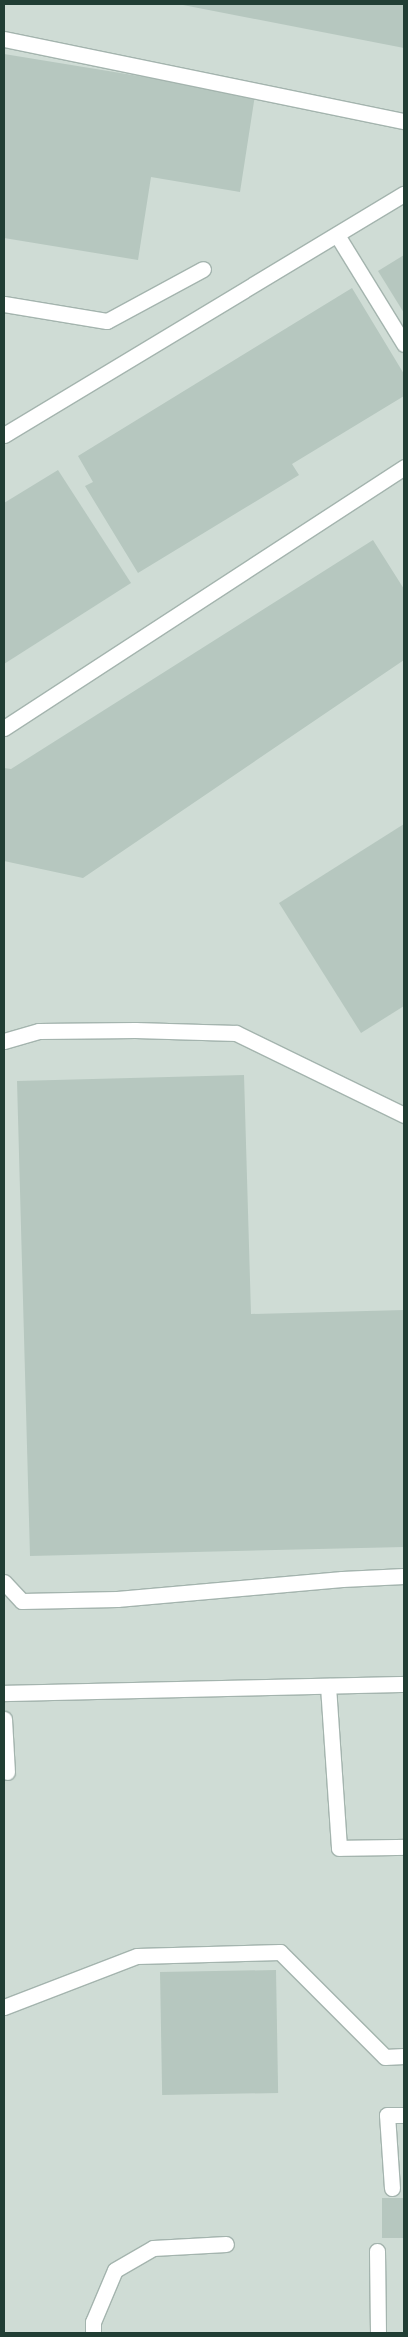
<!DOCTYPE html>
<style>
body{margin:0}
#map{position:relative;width:408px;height:2337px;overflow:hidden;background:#e1ece7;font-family:Cabin,sans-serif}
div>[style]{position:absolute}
.built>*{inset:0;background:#cfdcd5;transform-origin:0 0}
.building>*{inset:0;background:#b6c7bf;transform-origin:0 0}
.roads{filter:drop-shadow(1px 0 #a4b4ae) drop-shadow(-1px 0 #a4b4ae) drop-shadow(0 1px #a4b4ae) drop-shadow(0 -1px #a4b4ae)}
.lane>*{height:15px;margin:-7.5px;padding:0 7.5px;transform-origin:7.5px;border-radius:7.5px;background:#fff}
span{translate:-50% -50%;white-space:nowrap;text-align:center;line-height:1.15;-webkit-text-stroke:5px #f2f9f5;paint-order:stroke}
.frame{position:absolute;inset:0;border:5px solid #213e34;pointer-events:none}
</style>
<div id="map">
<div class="built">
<div style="left:4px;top:4px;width:400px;height:2329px"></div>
</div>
<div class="building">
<div style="clip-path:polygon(183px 4px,404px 4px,404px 48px,183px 5px)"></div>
<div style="clip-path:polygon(4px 54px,255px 95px,240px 192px,151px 177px,138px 260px,4px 238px)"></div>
<div style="clip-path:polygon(404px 255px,404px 313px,378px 271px)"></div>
<div style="clip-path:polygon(352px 288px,404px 374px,404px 396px,292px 464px,299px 475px,138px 573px,85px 486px,93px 482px,78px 456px)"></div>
<div style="clip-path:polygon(58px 470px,131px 583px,4px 664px,4px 503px)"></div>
<div style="clip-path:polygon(373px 540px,404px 589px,404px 660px,83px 878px,4px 861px,4px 768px,11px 769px)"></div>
<div style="clip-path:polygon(404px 824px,404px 1006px,361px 1033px,279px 903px)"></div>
<div style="clip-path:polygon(244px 1075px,251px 1314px,404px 1310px,404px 1547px,30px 1556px,17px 1081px)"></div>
<div style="left:276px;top:1970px;width:123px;height:116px;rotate:89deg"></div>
<div style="left:404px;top:2198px;width:40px;height:22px;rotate:90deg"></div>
</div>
<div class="roads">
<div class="lane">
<div style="left:4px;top:39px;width:408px;rotate:11.6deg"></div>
<div style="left:337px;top:235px;width:128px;rotate:58.4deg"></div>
<div style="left:4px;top:304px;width:104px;rotate:9.4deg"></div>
<div style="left:107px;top:321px;width:109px;rotate:-28.4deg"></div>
<div style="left:4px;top:435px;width:467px;rotate:-31.1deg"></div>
<div style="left:4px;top:728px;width:478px;rotate:-33.1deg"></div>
<div style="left:4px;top:1041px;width:36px;rotate:-16deg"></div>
<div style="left:39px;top:1031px;width:96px;rotate:-0.6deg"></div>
<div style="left:135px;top:1030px;width:101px;rotate:1.7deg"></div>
<div style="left:236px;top:1033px;width:187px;rotate:26deg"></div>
<div style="left:4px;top:1582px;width:26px;rotate:47deg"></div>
<div style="left:22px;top:1601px;width:95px;rotate:-1.2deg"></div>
<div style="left:117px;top:1599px;width:226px;rotate:-5.1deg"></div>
<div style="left:342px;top:1579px;width:62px;rotate:-2.8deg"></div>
<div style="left:328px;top:1686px;width:162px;rotate:86.1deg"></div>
<div style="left:339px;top:1848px;width:65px;rotate:-0.9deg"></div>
<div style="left:4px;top:1693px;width:400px;rotate:-1.3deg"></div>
<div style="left:4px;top:1719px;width:53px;rotate:86.8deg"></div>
<div style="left:4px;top:2007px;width:142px;rotate:-21deg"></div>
<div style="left:137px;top:1956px;width:143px;rotate:-1.6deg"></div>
<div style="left:280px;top:1952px;width:148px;rotate:45deg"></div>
<div style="left:385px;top:2057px;width:19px;rotate:-3deg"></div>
<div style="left:392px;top:2188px;width:73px;rotate:-93.9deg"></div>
<div style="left:387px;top:2115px;width:17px"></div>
<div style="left:377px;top:2251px;width:82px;rotate:89.3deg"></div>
<div style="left:93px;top:2333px;width:11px;rotate:-90deg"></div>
<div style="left:93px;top:2322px;width:56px;rotate:-67.1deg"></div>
<div style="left:115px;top:2270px;width:44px;rotate:-30.1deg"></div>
<div style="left:153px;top:2248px;width:73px;rotate:-3.1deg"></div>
</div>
</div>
<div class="frame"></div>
</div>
